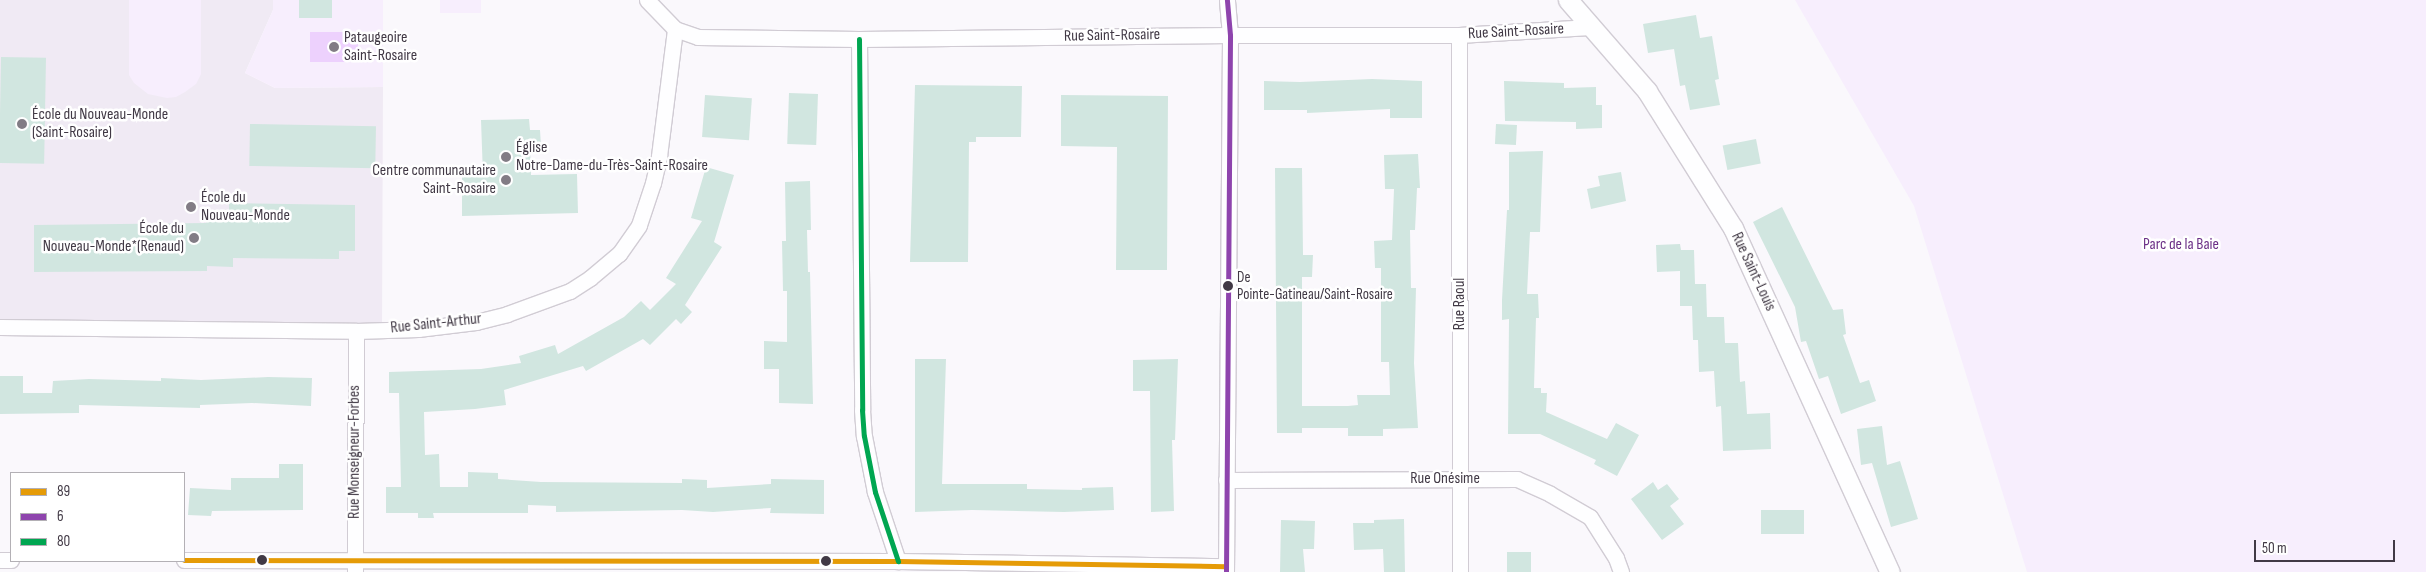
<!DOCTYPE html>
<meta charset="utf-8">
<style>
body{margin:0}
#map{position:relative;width:2426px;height:572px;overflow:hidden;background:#faf8fc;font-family:"Sofia Sans Condensed",sans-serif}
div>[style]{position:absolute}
.built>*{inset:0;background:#f0eaf4}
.green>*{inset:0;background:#f7eefd;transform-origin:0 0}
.water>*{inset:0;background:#edd1fd;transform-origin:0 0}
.building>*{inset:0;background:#d1e6e0;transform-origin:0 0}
.roads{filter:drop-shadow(1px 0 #d1ccd4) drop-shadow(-1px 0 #d1ccd4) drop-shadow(0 1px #d1ccd4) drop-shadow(0 -1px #d1ccd4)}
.minor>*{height:15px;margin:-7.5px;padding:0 7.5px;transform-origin:7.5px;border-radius:7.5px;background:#fefeff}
.tertiary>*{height:19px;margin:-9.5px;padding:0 9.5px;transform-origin:9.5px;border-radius:9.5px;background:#fefeff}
.bus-1>*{height:5px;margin:-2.5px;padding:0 2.5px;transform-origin:2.5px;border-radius:2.5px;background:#e59b07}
.bus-2>*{height:5px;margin:-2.5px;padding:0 2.5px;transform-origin:2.5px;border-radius:2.5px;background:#8e44ad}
.bus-3>*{height:5px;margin:-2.5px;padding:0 2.5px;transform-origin:2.5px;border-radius:2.5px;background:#00a651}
.dots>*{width:14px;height:14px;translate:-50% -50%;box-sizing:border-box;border:2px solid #fff;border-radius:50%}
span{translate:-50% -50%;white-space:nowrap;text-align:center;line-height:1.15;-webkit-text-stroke:5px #fff;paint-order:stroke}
.bus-label{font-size:15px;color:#413945}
.left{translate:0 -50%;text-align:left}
.street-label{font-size:16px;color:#413945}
.poi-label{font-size:16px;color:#413945}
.right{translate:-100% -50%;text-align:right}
.park-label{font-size:16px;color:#6b2f86}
.legend{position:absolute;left:10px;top:472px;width:175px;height:90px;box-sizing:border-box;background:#fff;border:1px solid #b3b0b5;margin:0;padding:6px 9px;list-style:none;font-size:15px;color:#413945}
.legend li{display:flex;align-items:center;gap:10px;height:25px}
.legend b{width:25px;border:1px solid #b3b0b5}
.scale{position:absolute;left:2254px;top:540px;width:141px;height:22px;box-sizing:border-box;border:2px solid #413945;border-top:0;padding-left:6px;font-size:15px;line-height:18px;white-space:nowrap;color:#413945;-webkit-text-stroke:4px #fff;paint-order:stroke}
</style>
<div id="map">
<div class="built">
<div style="clip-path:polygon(0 0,273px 0,273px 10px,245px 73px,275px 88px,383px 87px,382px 330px,0 327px)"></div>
</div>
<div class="green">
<div style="clip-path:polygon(129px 0,201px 0,201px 74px,196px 84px,185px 92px,176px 97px,167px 98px,148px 94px,134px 83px,129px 75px)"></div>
<div style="clip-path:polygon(273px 0,383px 0,383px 87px,275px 88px,245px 73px,273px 10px)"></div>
<div style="left:440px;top:0;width:41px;height:13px"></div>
<div style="clip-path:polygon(1795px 0,2426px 0,2426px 572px,2027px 572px,1914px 206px)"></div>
</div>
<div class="water">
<div style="left:358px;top:32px;width:30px;height:48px;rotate:90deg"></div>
</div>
<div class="building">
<div style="left:299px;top:0;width:33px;height:18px"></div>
<div style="clip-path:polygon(1696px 15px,1700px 38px,1712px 36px,1719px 79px,1715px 80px,1720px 105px,1690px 110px,1685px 85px,1680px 86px,1674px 49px,1648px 53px,1643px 24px)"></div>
<div style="left:1px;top:57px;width:45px;height:106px;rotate:1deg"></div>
<div style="clip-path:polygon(1372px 79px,1422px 81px,1422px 118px,1390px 118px,1390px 109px,1307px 113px,1307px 110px,1264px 110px,1264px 81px,1300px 82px)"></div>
<div style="clip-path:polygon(1504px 81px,1564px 83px,1564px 88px,1596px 87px,1596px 105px,1602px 105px,1602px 128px,1576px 129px,1576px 122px,1505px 121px)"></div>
<div style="clip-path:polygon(915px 85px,1022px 86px,1021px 137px,976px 137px,976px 142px,969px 142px,968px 262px,910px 262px)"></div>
<div style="left:789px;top:93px;width:29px;height:51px;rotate:2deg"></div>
<div style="left:705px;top:95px;width:47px;height:42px;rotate:4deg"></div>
<div style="clip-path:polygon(1061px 95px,1168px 96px,1167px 270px,1116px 270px,1117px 147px,1061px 146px)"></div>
<div style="clip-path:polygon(529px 119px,530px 130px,540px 130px,541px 146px,530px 146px,531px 175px,577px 174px,578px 213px,462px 216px,462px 177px,483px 176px,481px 120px)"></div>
<div style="left:250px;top:124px;width:126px;height:42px;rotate:1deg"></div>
<div style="left:1496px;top:124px;width:21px;height:20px;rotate:3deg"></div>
<div style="left:1756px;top:139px;width:25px;height:34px;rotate:79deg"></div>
<div style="clip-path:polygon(1543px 151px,1540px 232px,1530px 232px,1527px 294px,1538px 294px,1539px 318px,1536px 318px,1534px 388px,1541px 388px,1541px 393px,1547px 393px,1546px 412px,1607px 439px,1616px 423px,1639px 435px,1617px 476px,1594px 464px,1596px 460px,1540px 434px,1508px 434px,1509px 319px,1502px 320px,1502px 300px,1507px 210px,1509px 210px,1509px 152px)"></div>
<div style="clip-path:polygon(1418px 154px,1420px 188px,1417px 188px,1415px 230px,1410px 230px,1411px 288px,1416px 288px,1414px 363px,1418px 428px,1383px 429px,1383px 436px,1348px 436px,1348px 428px,1302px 428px,1302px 433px,1277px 433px,1275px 168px,1302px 168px,1303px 255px,1313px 255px,1312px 277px,1302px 277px,1302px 406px,1348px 406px,1358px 405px,1357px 395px,1390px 395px,1389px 362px,1381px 362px,1381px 268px,1375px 268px,1374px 241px,1392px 240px,1394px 189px,1385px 189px,1384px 155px)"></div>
<div style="clip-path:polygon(706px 167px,734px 175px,714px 242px,722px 247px,685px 305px,692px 312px,681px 324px,676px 319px,650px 345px,643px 339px,586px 371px,583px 366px,504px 390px,506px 405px,475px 409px,424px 412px,425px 455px,439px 454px,440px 487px,468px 487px,468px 472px,498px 473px,498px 479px,541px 482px,682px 483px,682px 479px,707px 480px,707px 488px,771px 484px,771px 479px,824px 480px,824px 514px,770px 513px,771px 508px,713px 512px,682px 510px,556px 512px,556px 506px,528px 505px,528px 513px,433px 513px,434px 518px,418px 518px,418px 513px,386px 513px,386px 487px,401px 487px,399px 393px,389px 393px,389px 372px,481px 369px,521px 363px,519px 356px,555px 345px,558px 354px,624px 317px,641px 301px,650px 310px,676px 284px,666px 278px,702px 221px,691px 218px)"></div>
<div style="clip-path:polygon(1621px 172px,1626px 201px,1591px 209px,1587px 189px,1600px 186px,1598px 176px)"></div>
<div style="clip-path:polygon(810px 181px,811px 230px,807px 230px,808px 272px,810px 272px,813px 404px,779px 403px,779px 369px,764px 369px,764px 341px,787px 342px,787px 291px,783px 291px,782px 241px,786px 241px,785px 182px)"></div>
<div style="clip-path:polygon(229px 203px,355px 205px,355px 251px,339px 251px,339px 259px,233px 258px,233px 267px,207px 266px,207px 271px,34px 272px,34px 225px,206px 223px,206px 219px,229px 219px)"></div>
<div style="clip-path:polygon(1782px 207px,1833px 310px,1843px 309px,1846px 334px,1843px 335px,1860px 383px,1869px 380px,1876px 401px,1841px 414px,1828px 376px,1819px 379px,1806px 341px,1801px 342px,1795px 307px,1753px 222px)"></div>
<div style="clip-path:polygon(1680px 244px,1681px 250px,1694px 250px,1695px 284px,1706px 284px,1707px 317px,1724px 317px,1725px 343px,1738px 343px,1740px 382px,1745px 381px,1747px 414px,1770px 413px,1771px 449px,1723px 451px,1721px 406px,1716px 407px,1714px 371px,1699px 372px,1698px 340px,1693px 340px,1692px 306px,1680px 306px,1680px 271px,1657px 272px,1656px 245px)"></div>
<div style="clip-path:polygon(915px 359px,946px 359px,942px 484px,1027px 484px,1027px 489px,1082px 490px,1082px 488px,1113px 487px,1114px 510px,1064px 512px,972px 510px,915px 512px)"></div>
<div style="clip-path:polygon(1178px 359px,1175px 440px,1172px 440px,1174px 511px,1151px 512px,1150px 391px,1133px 391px,1133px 360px)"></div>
<div style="clip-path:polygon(0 376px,23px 376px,23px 393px,52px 393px,53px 381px,89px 379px,161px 381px,161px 378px,201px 380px,268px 377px,312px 378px,311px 406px,252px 403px,200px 405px,200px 408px,79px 405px,79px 413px,0 414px)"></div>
<div style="clip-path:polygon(1882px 426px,1887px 465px,1900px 461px,1918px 519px,1891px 527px,1872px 463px,1861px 465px,1857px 429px)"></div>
<div style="clip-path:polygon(279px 464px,303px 464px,303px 510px,212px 511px,211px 516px,188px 515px,190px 488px,231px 490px,231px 478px,279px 478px)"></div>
<div style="clip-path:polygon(1653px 482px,1658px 490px,1667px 484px,1679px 499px,1670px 506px,1684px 524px,1662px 540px,1631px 499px)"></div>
<div style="left:1804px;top:510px;width:24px;height:43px;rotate:90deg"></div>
<div style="clip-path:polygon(1404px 519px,1405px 572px,1384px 572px,1383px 549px,1354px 550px,1353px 523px,1374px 523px,1374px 520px)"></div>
<div style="clip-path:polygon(1281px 520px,1315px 521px,1314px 549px,1303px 549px,1305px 572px,1280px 572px)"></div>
<div style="left:1531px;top:552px;width:20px;height:24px;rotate:90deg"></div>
</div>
<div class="roads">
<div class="minor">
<div style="left:647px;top:0;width:40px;rotate:46deg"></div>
<div style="left:675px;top:29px;width:24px;rotate:19deg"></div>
<div style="left:698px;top:37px;width:161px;rotate:0.7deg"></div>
<div style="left:859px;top:39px;width:371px;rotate:-0.6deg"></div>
<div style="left:1230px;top:35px;width:229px"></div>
<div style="left:1459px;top:35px;width:131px;rotate:-3.5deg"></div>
<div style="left:1459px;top:35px;width:537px;rotate:89.89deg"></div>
<div style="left:859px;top:39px;width:371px;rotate:89.5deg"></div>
<div style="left:862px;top:410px;width:26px;rotate:86deg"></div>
<div style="left:864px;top:436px;width:57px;rotate:78.9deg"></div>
<div style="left:875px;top:492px;width:73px;rotate:71.6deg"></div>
<div style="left:0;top:327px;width:356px;rotate:0.6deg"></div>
<div style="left:356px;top:331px;width:62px;rotate:-1.8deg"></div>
<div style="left:418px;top:329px;width:58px;rotate:-6.9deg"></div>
<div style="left:476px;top:322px;width:32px;rotate:-14deg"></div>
<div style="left:507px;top:314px;width:67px;rotate:-20.1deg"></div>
<div style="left:570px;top:291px;width:24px;rotate:-33deg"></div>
<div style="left:590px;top:278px;width:38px;rotate:-40deg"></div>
<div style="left:619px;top:254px;width:35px;rotate:-55deg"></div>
<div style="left:639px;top:225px;width:44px;rotate:-71.6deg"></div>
<div style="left:653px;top:183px;width:28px;rotate:-77deg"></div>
<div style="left:659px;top:156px;width:128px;rotate:-82.8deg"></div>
<div style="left:1226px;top:480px;width:291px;rotate:-0.2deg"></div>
<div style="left:1517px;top:479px;width:36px;rotate:24deg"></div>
<div style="left:1550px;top:494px;width:46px;rotate:29.9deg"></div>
<div style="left:1590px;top:517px;width:49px;rotate:57.6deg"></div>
<div style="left:1616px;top:558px;width:15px;rotate:70deg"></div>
<div style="left:0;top:560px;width:11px"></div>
<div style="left:184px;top:560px;width:714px;rotate:0.08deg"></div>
<div style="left:898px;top:561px;width:328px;rotate:0.9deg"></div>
<div style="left:355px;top:572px;width:241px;rotate:-89.8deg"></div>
<div style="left:1226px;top:572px;width:537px;rotate:-89.57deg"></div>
<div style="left:1230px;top:35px;width:35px;rotate:-95deg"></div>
</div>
<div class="tertiary">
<div style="left:1568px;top:0;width:121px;rotate:49deg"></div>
<div style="left:1647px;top:91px;width:162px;rotate:57.9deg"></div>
<div style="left:1733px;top:228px;width:378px;rotate:65.5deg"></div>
</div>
</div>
<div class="bus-1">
<div style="left:184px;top:560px;width:714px;rotate:0.08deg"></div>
<div style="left:898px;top:561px;width:328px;rotate:0.9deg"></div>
</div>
<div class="bus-2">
<div style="left:1226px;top:572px;width:537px;rotate:-89.57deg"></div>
<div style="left:1230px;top:35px;width:35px;rotate:-95deg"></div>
</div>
<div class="bus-3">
<div style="left:859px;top:39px;width:371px;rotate:89.5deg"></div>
<div style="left:862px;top:410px;width:26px;rotate:86deg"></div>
<div style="left:864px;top:436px;width:57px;rotate:78.9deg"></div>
<div style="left:875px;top:492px;width:73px;rotate:71.6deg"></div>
</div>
<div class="dots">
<div style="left:334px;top:47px;background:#827c85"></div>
<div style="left:22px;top:124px;background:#827c85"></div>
<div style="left:506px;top:157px;background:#827c85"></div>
<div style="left:506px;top:180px;background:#827c85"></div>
<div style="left:191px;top:207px;background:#827c85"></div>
<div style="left:194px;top:238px;background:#827c85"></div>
<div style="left:1228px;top:286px;background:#413945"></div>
<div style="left:262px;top:560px;background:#413945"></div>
<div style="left:826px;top:561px;background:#413945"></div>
</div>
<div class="bus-label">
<span class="left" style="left:1237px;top:286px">De<br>Pointe-Gatineau/Saint-Rosaire</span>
</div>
<div class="street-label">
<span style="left:1516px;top:32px;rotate:-3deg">Rue Saint-Rosaire</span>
<span style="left:1112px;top:36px;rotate:-1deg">Rue Saint-Rosaire</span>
<span style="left:1753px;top:272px;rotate:65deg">Rue Saint-Louis</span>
<span style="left:1460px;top:304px;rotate:-90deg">Rue Raoul</span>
<span style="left:436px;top:324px;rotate:-6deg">Rue Saint-Arthur</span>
<span style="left:355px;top:452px;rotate:-90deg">Rue Monseigneur-Forbes</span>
<span style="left:1445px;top:479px">Rue Onésime</span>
</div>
<div class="poi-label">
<span class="left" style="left:344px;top:47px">Pataugeoire<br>Saint-Rosaire</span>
<span class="left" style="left:32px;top:124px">École du Nouveau-Monde<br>(Saint-Rosaire)</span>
<span class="left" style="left:516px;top:157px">Église<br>Notre-Dame-du-Très-Saint-Rosaire</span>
<span class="right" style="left:496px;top:180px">Centre communautaire<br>Saint-Rosaire</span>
<span class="left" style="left:201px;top:207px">École du<br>Nouveau-Monde</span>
<span class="right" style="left:184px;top:238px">École du<br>Nouveau-Monde*(Renaud)</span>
</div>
<div class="park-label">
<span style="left:2181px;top:245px">Parc de la Baie</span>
</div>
<ul class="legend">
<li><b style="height:6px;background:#e59b07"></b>89</li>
<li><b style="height:6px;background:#8e44ad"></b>6</li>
<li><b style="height:6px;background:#00a651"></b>80</li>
</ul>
<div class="scale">50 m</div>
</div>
